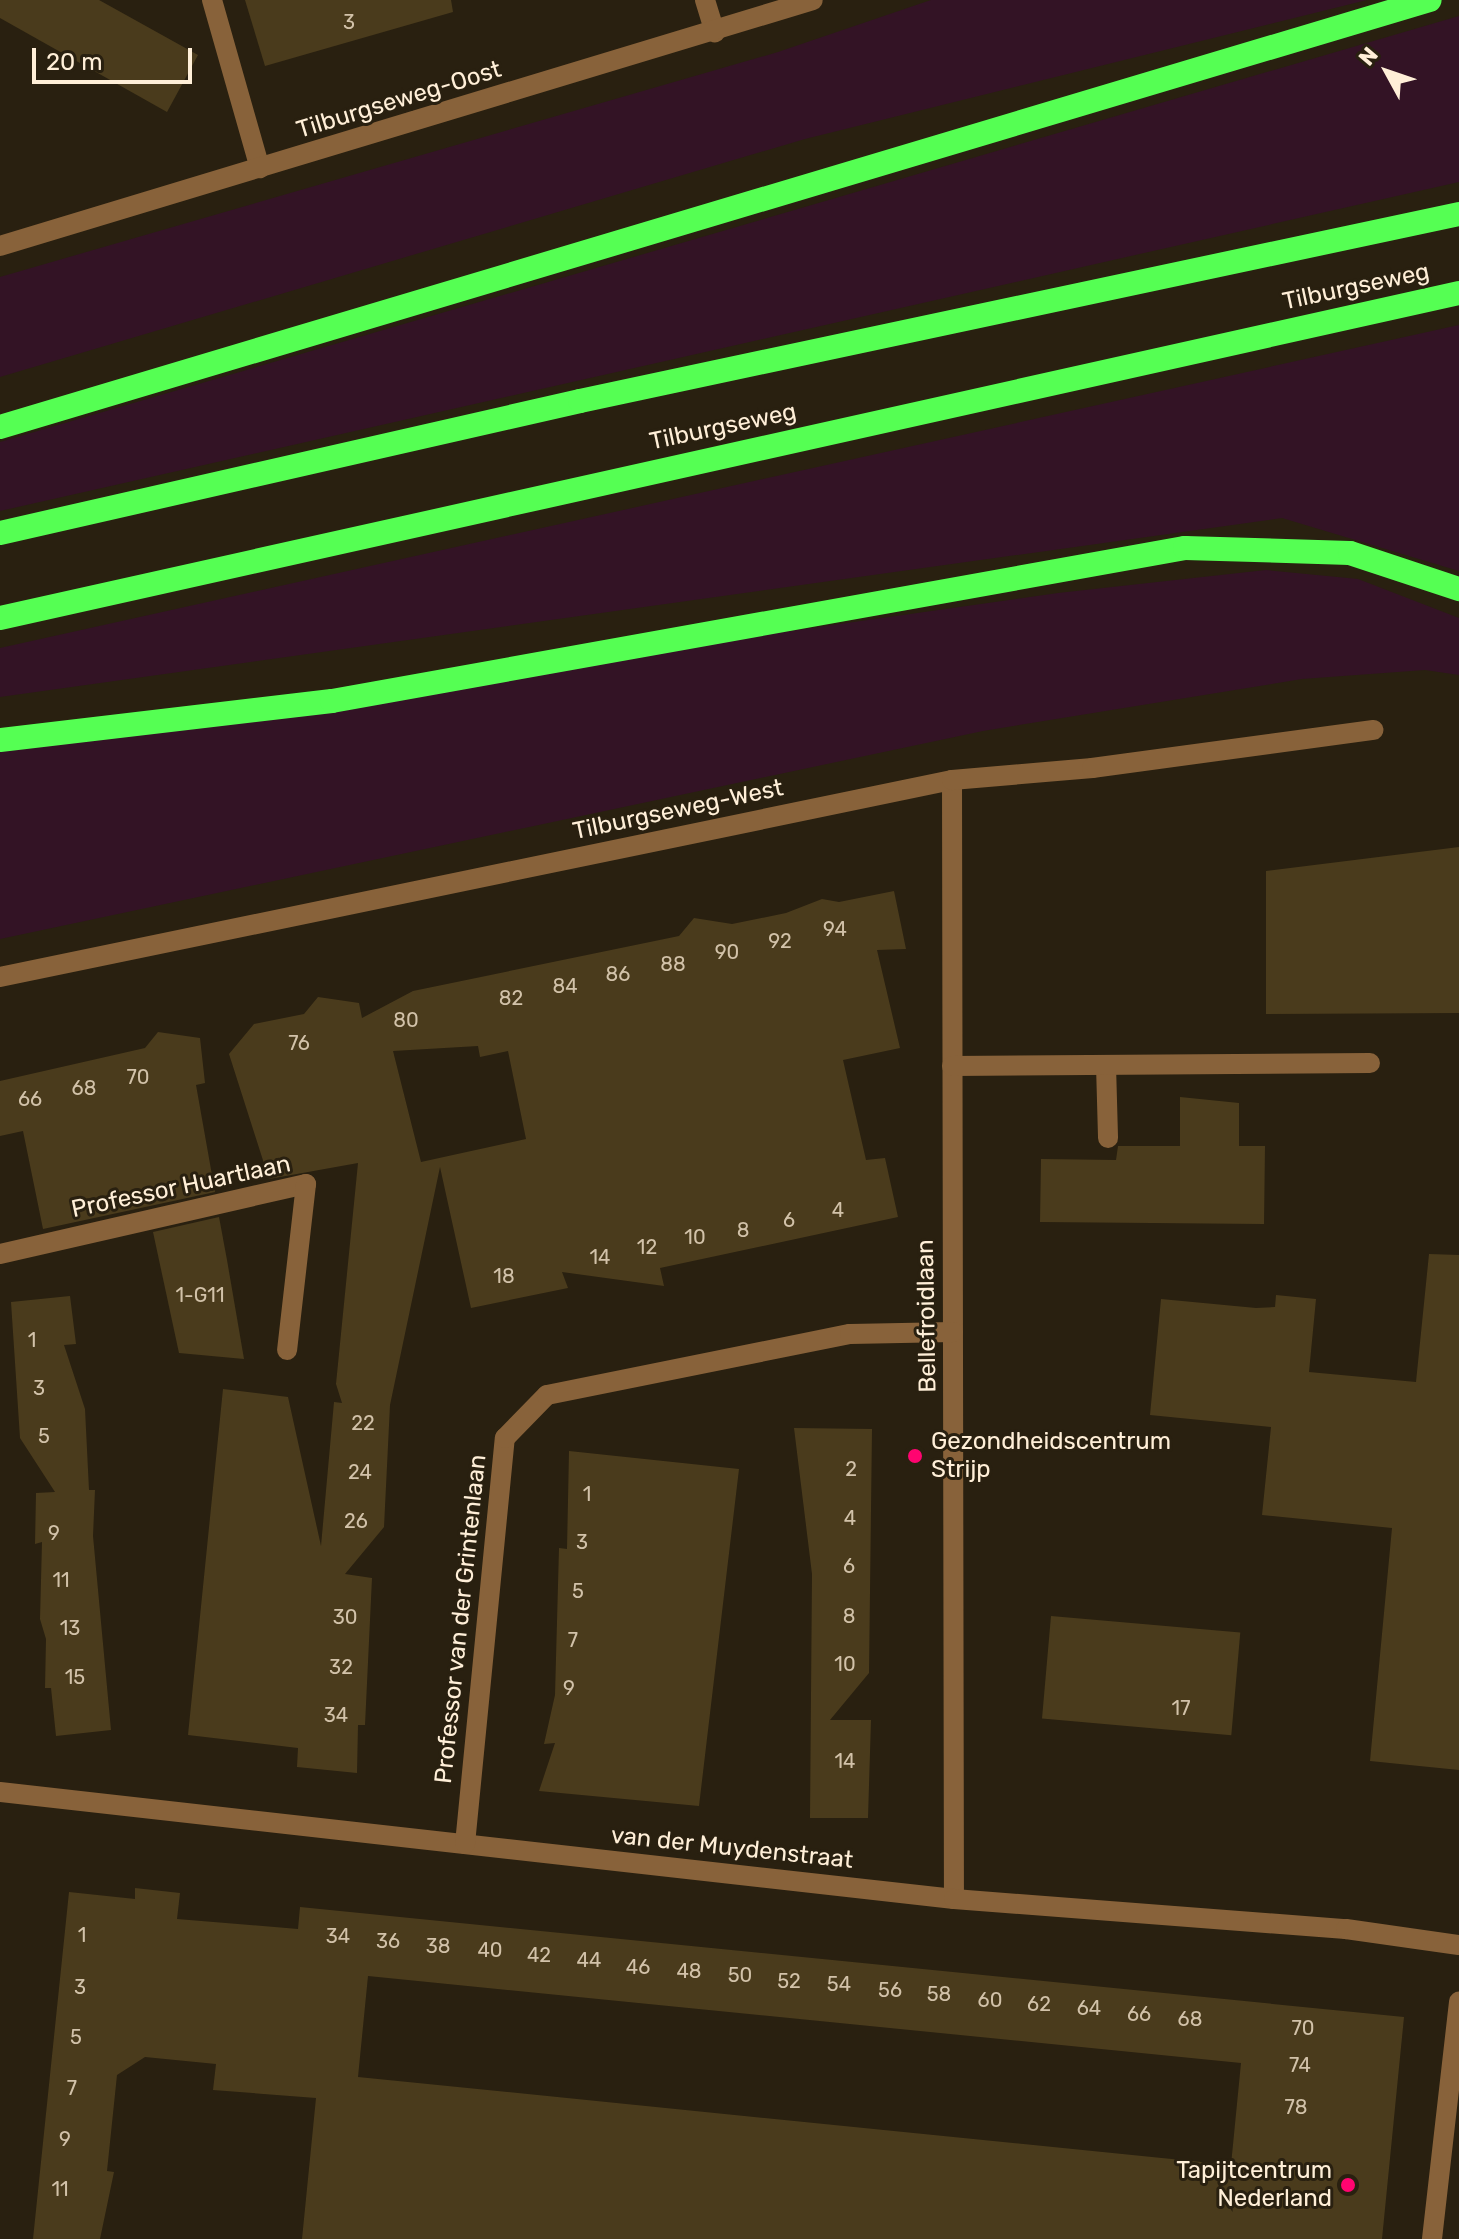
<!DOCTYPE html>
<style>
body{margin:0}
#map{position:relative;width:1459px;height:2239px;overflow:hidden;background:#292010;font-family:Rubik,sans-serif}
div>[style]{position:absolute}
.green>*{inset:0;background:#331325}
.building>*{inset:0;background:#4a3b1c;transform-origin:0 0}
.minor>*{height:20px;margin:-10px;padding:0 10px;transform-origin:10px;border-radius:10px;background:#88623a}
.highway>*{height:24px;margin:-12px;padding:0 12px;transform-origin:12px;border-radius:12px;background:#55ff53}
.dots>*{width:22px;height:22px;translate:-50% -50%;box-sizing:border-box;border:4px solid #292010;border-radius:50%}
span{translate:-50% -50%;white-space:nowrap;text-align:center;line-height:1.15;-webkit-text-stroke:6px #292010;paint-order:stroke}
.number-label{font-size:20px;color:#d2c2a9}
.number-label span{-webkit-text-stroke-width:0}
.street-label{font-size:24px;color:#ffefd8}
.poi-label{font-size:24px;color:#ffefd8}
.left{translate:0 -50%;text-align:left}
.right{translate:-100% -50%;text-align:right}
.north{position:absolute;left:1347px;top:32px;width:80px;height:80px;-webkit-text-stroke:6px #292010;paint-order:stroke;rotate:310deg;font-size:22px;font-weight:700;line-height:32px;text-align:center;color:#ffefd8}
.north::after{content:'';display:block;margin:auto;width:28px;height:36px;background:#ffefd8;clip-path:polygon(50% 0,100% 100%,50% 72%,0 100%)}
.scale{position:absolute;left:32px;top:48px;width:160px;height:36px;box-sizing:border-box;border:4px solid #ffefd8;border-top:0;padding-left:10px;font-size:24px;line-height:28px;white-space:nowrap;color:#ffefd8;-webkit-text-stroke:6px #292010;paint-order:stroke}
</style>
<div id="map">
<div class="green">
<div style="clip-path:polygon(931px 0,1367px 0,805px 139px,0 377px,0 277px,778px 52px)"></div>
<div style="clip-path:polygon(1459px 16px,1459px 182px,0 511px,0 442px)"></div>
<div style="clip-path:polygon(1459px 325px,1459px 571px,1282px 518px,0 697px,0 648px)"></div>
<div style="clip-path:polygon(1266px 570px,1358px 579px,1459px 618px,1459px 675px,1425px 670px,1302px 679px,983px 731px,0 939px,0 743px,1058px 593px)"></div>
</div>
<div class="building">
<div style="clip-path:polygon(0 0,99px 0,198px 55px,167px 112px,0 18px)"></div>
<div style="clip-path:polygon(245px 0,451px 0,453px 12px,265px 66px)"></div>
<div style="clip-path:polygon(1459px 847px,1459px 1013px,1266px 1014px,1266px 871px)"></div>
<div style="clip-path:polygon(evenodd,894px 891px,906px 949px,877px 950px,900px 1048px,843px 1060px,866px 1160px,885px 1158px,898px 1217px,660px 1268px,664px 1286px,562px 1272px,568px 1288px,471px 1308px,440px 1167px,390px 1405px,384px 1527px,345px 1574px,372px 1578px,365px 1725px,358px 1725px,357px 1773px,297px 1767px,298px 1748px,188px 1735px,223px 1389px,288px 1397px,321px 1546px,334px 1402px,342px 1403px,336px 1384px,358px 1163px,269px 1179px,229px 1054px,254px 1024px,304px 1014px,318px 997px,359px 1003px,362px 1018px,413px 991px,679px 936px,694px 918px,732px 924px,786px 913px,822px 899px,839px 902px,894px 891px,478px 1046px,480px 1057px,508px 1051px,526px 1139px,421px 1162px,393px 1051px,478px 1046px)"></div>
<div style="clip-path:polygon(158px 1032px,200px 1038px,205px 1083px,196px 1085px,215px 1192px,43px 1229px,23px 1131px,0 1136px,0 1081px,145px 1048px)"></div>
<div style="clip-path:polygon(1180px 1097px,1239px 1103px,1239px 1146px,1265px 1146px,1264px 1224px,1040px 1222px,1041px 1159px,1116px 1160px,1118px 1146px,1180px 1146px)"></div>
<div style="clip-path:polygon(219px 1217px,227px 1260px,244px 1359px,179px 1353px,153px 1232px)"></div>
<div style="clip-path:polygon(1429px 1254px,1459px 1255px,1459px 1770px,1370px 1761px,1392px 1528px,1262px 1515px,1271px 1427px,1150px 1415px,1161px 1299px,1256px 1308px,1275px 1307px,1276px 1295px,1316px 1299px,1309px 1372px,1416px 1382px)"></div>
<div style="clip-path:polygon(70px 1296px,76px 1344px,64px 1345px,85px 1409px,89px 1490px,95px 1490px,93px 1536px,111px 1730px,56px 1736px,51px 1688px,45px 1688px,46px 1639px,40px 1619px,42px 1542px,35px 1544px,36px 1493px,55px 1492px,20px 1438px,11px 1302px)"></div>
<div style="clip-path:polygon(794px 1428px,872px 1429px,869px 1673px,830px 1720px,871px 1720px,868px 1818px,810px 1818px,812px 1574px)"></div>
<div style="clip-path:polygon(569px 1451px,739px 1469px,699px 1806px,539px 1791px,555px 1743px,544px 1744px,555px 1695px,559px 1548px,567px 1549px)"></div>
<div style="left:1051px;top:1616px;width:190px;height:103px;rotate:5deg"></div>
<div style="clip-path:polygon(evenodd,135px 1888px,180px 1893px,177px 1919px,298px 1929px,300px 1907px,1404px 2017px,1382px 2239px,302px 2239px,316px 2098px,213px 2090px,216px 2064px,145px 2057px,117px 2075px,107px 2171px,114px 2172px,100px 2239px,33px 2239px,69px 1892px,135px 1899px,135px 1888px,368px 1976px,1241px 2063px,1231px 2165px,358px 2077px,368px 1976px)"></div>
</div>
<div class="minor">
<div style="left:212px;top:0;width:175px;rotate:74.1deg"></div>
<div style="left:705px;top:0;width:34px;rotate:73deg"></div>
<div style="left:0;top:246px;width:849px;rotate:-16.83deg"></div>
<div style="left:952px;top:780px;width:1119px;rotate:89.9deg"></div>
<div style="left:0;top:977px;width:972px;rotate:-11.69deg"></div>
<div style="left:952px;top:780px;width:141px;rotate:-4.9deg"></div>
<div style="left:1092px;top:768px;width:284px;rotate:-7.7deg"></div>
<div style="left:1106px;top:1065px;width:73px;rotate:88.4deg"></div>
<div style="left:952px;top:1066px;width:418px;rotate:-0.4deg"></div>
<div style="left:0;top:1254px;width:314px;rotate:-12.9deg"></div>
<div style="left:306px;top:1184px;width:167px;rotate:96.5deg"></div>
<div style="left:0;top:1792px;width:960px;rotate:6.4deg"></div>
<div style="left:954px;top:1899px;width:393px;rotate:4.4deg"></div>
<div style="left:1346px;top:1929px;width:114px;rotate:8.1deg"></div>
<div style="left:465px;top:1844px;width:408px;rotate:-84.4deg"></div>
<div style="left:505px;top:1438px;width:60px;rotate:-45.7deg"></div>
<div style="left:547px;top:1395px;width:309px;rotate:-11.4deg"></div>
<div style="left:850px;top:1334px;width:103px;rotate:-1.1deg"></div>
<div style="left:1432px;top:2239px;width:239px;rotate:-83.5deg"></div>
</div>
<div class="highway">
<div style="left:0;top:427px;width:1492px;rotate:-16.63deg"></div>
<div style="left:0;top:533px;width:595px;rotate:-12.82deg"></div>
<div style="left:580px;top:401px;width:899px;rotate:-12.01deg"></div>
<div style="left:0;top:618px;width:1495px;rotate:-12.56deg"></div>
<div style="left:0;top:740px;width:334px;rotate:-6.7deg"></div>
<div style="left:332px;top:701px;width:867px;rotate:-10.17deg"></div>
<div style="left:1185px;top:548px;width:165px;rotate:1.7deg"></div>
<div style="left:1350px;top:553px;width:115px;rotate:18.3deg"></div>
</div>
<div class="dots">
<div style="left:915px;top:1456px;background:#ff0470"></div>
<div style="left:1348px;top:2185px;background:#ff0470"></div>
</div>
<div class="number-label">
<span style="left:349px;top:22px">3</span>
<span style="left:835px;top:929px">94</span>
<span style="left:780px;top:941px">92</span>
<span style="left:727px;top:952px">90</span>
<span style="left:673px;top:964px">88</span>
<span style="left:618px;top:974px">86</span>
<span style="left:565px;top:986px">84</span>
<span style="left:511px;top:998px">82</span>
<span style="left:406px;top:1020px">80</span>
<span style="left:299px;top:1043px">76</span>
<span style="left:138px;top:1077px">70</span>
<span style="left:84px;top:1088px">68</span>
<span style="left:30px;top:1099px">66</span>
<span style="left:838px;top:1210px">4</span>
<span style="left:789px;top:1220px">6</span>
<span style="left:743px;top:1230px">8</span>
<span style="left:695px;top:1237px">10</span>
<span style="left:647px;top:1247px">12</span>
<span style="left:600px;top:1257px">14</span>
<span style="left:504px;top:1276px">18</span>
<span style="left:200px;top:1295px">1-G11</span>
<span style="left:32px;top:1340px">1</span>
<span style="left:39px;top:1388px">3</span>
<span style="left:363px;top:1423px">22</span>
<span style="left:44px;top:1436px">5</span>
<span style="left:851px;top:1469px">2</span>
<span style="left:360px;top:1472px">24</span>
<span style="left:587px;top:1494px">1</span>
<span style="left:850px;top:1518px">4</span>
<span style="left:356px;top:1521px">26</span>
<span style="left:54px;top:1533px">9</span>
<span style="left:582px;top:1542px">3</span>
<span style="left:849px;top:1566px">6</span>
<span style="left:61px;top:1580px">11</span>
<span style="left:578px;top:1591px">5</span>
<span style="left:849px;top:1616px">8</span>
<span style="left:345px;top:1617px">30</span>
<span style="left:70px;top:1628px">13</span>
<span style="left:573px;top:1640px">7</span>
<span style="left:845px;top:1664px">10</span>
<span style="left:341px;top:1667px">32</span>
<span style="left:75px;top:1677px">15</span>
<span style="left:569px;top:1688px">9</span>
<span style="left:1181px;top:1708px">17</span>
<span style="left:336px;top:1715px">34</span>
<span style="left:845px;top:1761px">14</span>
<span style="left:82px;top:1935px">1</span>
<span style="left:338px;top:1936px">34</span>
<span style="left:388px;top:1941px">36</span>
<span style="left:438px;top:1946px">38</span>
<span style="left:490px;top:1950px">40</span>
<span style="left:539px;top:1955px">42</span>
<span style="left:589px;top:1960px">44</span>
<span style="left:638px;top:1967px">46</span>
<span style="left:689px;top:1971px">48</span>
<span style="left:740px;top:1975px">50</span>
<span style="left:789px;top:1981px">52</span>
<span style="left:839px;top:1984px">54</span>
<span style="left:80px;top:1987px">3</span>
<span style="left:890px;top:1990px">56</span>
<span style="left:939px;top:1994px">58</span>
<span style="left:990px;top:2000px">60</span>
<span style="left:1039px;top:2004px">62</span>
<span style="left:1089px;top:2008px">64</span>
<span style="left:1139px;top:2014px">66</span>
<span style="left:1190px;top:2019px">68</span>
<span style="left:1303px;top:2028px">70</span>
<span style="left:76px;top:2037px">5</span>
<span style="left:1300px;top:2065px">74</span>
<span style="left:72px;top:2088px">7</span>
<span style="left:1296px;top:2107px">78</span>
<span style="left:65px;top:2139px">9</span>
<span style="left:60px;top:2189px">11</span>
</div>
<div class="street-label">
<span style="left:399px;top:100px;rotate:-17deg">Tilburgseweg-Oost</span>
<span style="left:1356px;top:287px;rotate:-12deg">Tilburgseweg</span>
<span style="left:723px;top:427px;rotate:-12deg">Tilburgseweg</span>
<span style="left:678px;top:810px;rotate:-12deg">Tilburgseweg-West</span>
<span style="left:181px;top:1187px;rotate:-12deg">Professor Huartlaan</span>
<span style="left:927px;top:1316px;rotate:-91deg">Bellefroidlaan</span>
<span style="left:461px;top:1619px;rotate:-84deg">Professor van der Grintenlaan</span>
<span style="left:732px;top:1848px;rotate:6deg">van der Muydenstraat</span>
</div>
<div class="poi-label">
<span class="left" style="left:931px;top:1456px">Gezondheidscentrum<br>Strijp</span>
<span class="right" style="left:1332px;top:2185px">Tapijtcentrum<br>Nederland</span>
</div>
<div class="north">N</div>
<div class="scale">20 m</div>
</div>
